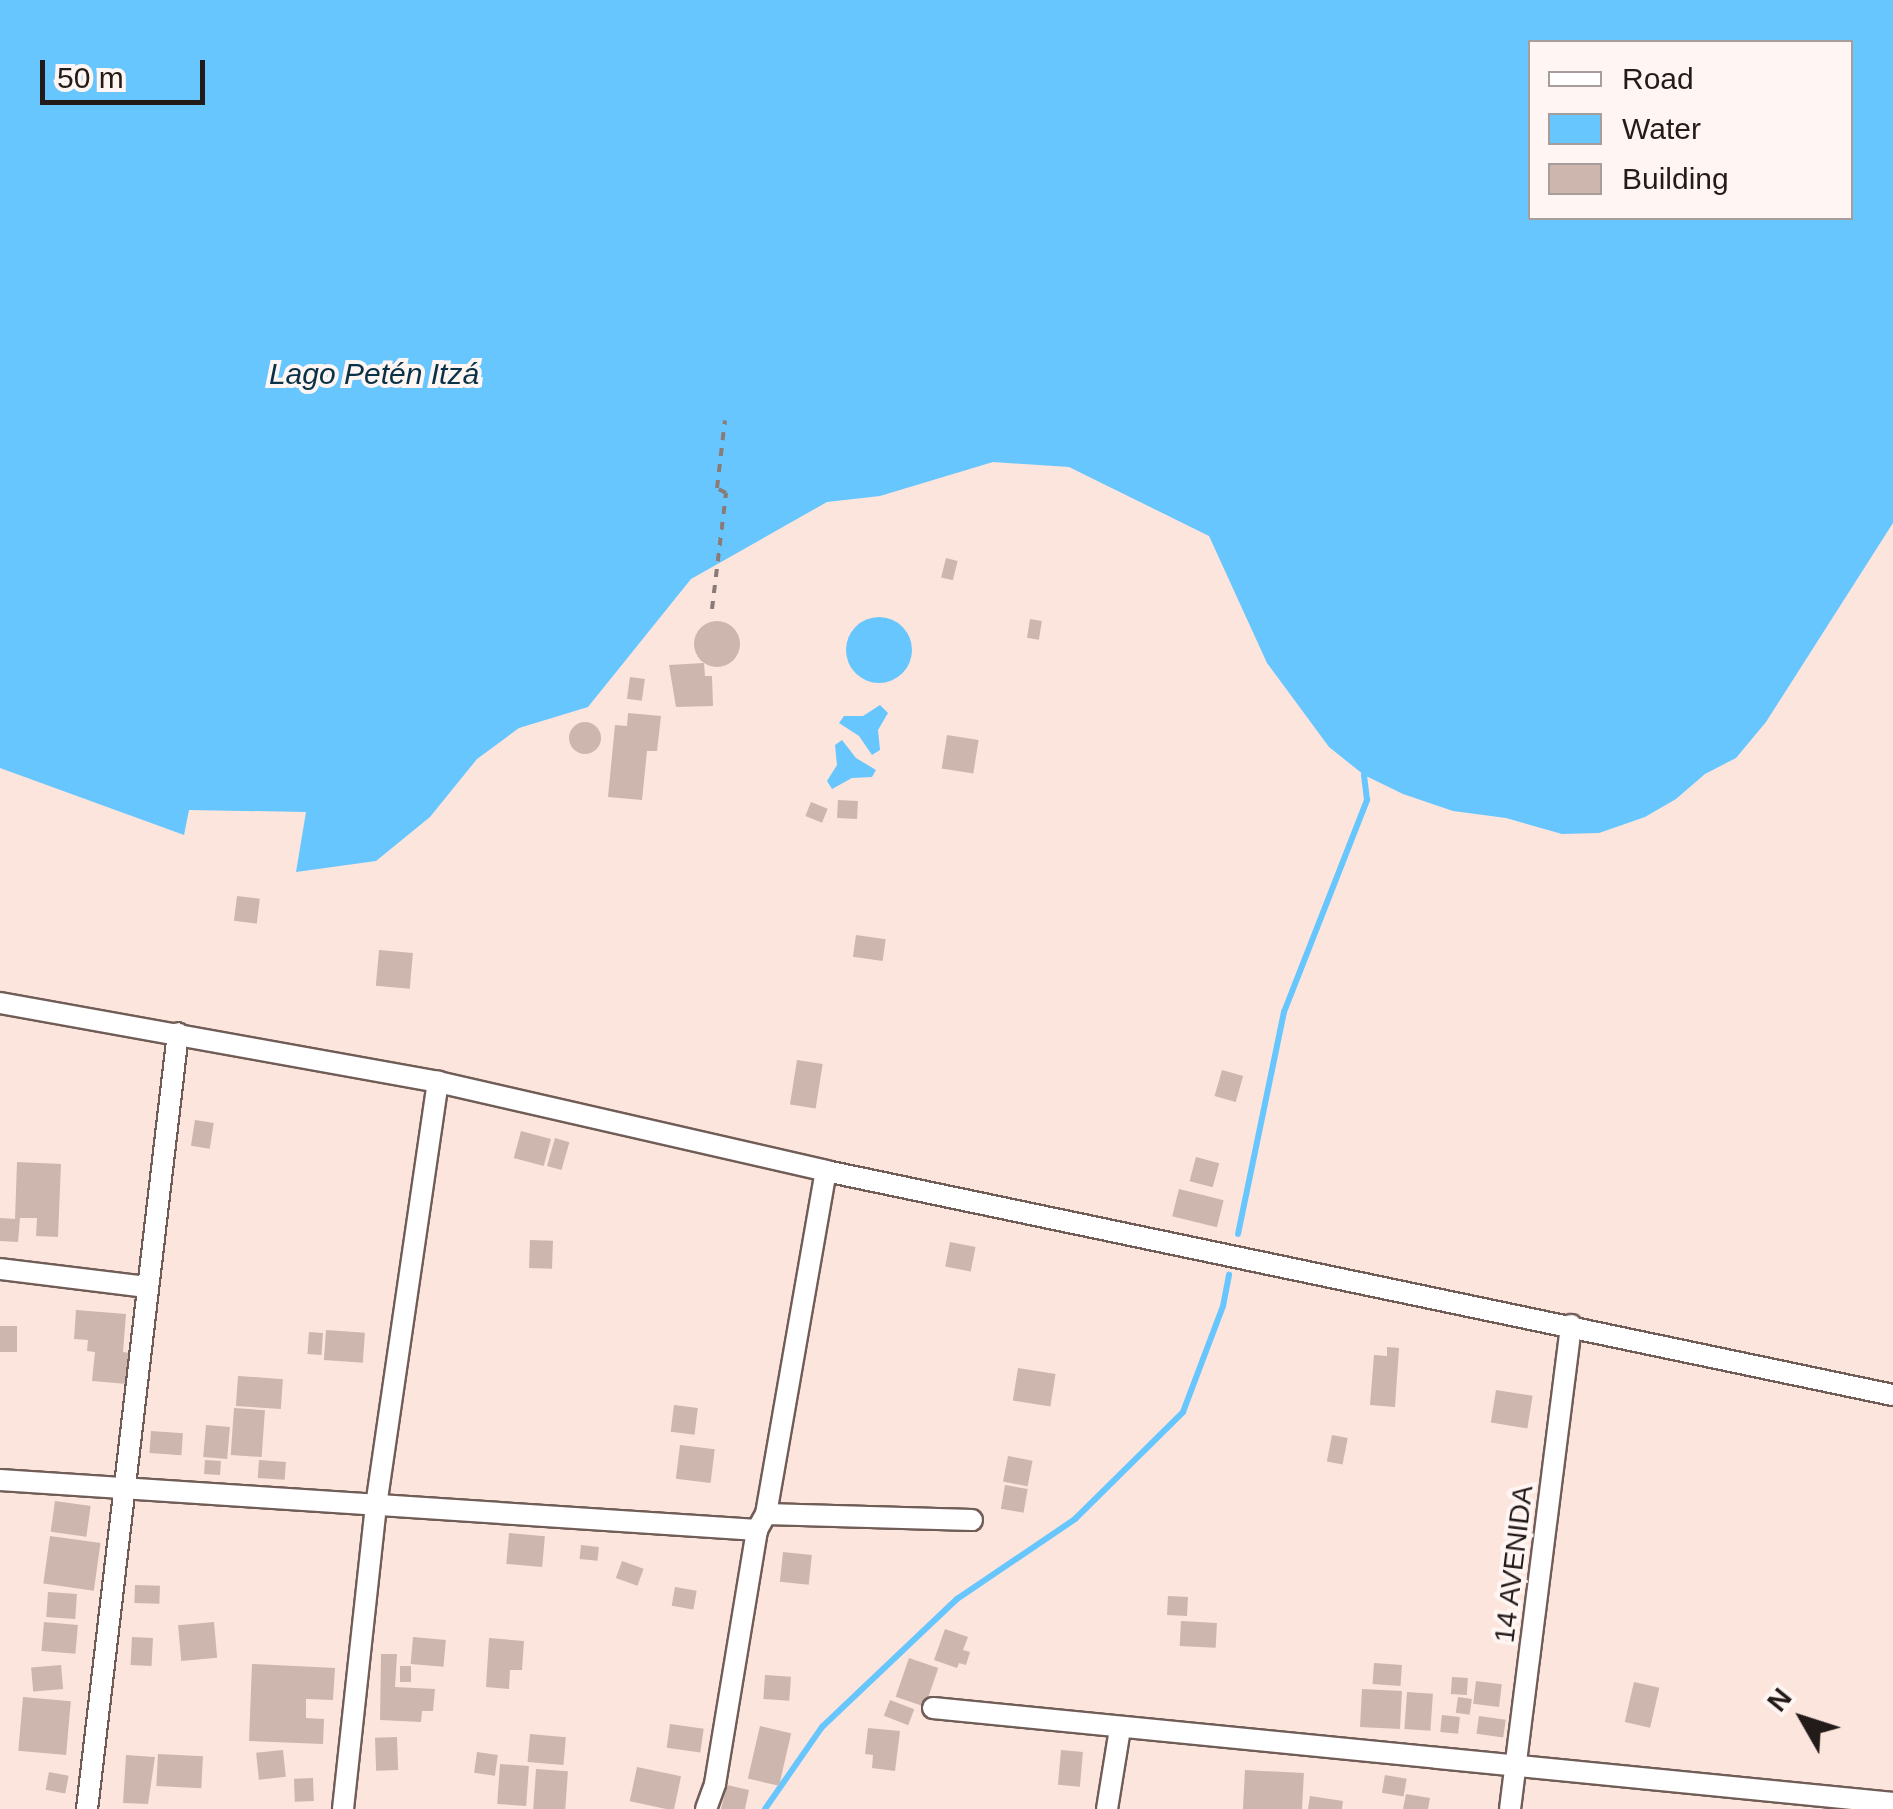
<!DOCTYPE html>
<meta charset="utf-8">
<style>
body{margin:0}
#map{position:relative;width:1893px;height:1809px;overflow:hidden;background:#fce5dd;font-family:Helvetica,sans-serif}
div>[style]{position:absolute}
.water>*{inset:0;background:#68c6fe}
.round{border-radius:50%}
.stream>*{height:6px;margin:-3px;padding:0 3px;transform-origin:3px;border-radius:3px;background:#68c6fe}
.building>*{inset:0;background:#ccb6ae;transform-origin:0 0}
.path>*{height:4px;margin-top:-2px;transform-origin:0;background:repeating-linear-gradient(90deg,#8b7b77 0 8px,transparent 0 16px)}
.roads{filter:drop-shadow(2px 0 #715d57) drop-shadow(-2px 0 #715d57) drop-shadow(0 2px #715d57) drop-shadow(0 -2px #715d57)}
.minor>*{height:20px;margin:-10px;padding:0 10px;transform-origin:10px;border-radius:10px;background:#fff}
span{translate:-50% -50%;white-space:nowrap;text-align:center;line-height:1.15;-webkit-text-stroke:8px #fff5f2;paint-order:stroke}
.street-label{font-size:28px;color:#231b19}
.water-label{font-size:30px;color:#073248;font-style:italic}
.legend{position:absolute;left:1528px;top:40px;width:325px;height:180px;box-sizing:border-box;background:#fff5f2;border:2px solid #a79e9b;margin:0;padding:12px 18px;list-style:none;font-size:30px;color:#231b19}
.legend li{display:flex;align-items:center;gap:20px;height:50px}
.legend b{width:50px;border:2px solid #a79e9b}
.north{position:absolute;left:1753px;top:1669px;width:100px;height:100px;-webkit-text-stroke:8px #fff5f2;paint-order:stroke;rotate:309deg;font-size:28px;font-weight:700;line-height:40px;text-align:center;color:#231b19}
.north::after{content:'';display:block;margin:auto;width:35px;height:45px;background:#231b19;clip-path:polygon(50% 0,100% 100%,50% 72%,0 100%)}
.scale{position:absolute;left:40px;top:60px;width:165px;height:45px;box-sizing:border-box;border:5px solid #231b19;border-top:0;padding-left:12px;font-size:30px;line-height:35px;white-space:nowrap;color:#231b19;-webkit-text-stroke:8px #fff5f2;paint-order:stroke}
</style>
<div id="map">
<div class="water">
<div style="clip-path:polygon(evenodd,0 0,1893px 0,1893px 523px,1766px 722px,1736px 758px,1705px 774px,1676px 799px,1645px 817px,1599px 833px,1562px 834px,1506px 818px,1453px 811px,1403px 794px,1364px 775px,1329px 747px,1267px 663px,1209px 536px,1069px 467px,993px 462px,880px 496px,827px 502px,691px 579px,588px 707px,519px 728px,477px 759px,430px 817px,376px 861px,296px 872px,306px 812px,189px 810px,184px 835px,0 768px,0 0,1530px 42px,1850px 42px,1850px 218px,1530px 218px,1530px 42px)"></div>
<div class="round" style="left:846px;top:617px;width:66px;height:66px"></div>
<div style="clip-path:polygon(880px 705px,888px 713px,878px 730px,880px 750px,872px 755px,859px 736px,839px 723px,844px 716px,863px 716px)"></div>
<div style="clip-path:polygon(842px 740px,856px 758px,876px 770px,872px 777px,852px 778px,832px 789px,827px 781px,837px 765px,835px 745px)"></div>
</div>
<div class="stream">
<div style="left:1238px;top:1234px;width:227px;rotate:-78.3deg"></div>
<div style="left:1284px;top:1012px;width:228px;rotate:-68.6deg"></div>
<div style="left:1367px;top:800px;width:25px;rotate:-97deg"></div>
<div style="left:765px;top:1809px;width:100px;rotate:-55.2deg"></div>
<div style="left:822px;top:1727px;width:186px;rotate:-43.5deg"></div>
<div style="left:957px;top:1599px;width:143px;rotate:-34.1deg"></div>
<div style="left:1075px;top:1519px;width:152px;rotate:-44.7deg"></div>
<div style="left:1183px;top:1412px;width:113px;rotate:-69.3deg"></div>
<div style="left:1223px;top:1306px;width:32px;rotate:-79deg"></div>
</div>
<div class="building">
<div style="left:946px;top:558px;width:12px;height:20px;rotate:14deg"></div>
<div style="left:1030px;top:619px;width:12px;height:19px;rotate:9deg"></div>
<div class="round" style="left:694px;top:621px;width:46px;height:46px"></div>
<div style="clip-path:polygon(704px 663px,705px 676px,712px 676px,713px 706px,676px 707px,669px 665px)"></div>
<div style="left:630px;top:677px;width:15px;height:22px;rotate:8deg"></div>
<div style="clip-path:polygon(628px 713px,661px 716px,657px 751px,647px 751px,642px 800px,608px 797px,615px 725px,627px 726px)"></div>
<div class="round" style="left:569px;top:722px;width:32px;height:32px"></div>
<div style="left:947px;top:735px;width:32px;height:34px;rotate:9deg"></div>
<div style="left:838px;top:800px;width:20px;height:18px;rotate:3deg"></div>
<div style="left:811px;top:802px;width:18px;height:15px;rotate:22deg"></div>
<div style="left:237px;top:896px;width:23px;height:25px;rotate:7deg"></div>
<div style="left:856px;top:935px;width:30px;height:22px;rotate:8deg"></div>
<div style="left:379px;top:950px;width:34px;height:36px;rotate:5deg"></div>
<div style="left:797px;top:1060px;width:26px;height:45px;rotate:9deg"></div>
<div style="left:1222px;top:1070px;width:22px;height:27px;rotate:16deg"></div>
<div style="left:195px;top:1120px;width:19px;height:26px;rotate:9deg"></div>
<div style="left:521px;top:1131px;width:31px;height:28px;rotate:15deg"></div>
<div style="left:555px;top:1138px;width:15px;height:29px;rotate:16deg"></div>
<div style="left:1196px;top:1157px;width:24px;height:25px;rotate:15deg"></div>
<div style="clip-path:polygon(17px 1162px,61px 1164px,58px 1237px,36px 1236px,37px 1218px,20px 1218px,18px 1242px,0 1241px,0 1218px,15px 1219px)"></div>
<div style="left:1179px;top:1189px;width:46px;height:28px;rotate:14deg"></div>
<div style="left:530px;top:1240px;width:23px;height:28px;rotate:2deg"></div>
<div style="left:950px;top:1242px;width:26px;height:25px;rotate:11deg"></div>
<div style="clip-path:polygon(76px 1310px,126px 1314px,123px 1352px,130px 1353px,127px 1384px,92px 1381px,95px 1352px,87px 1351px,88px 1340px,74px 1339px)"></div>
<div style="left:0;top:1326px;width:17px;height:26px"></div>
<div style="left:326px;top:1330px;width:39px;height:30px;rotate:4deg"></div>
<div style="left:309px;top:1332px;width:14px;height:22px;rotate:4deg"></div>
<div style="clip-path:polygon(1387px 1347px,1399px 1348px,1395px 1407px,1370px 1405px,1374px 1355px,1387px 1356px)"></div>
<div style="left:1018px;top:1368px;width:38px;height:33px;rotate:9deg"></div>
<div style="left:238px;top:1376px;width:45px;height:30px;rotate:4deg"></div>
<div style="left:1496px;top:1390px;width:37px;height:33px;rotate:9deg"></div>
<div style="left:674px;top:1405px;width:24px;height:27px;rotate:7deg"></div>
<div style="left:234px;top:1408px;width:31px;height:47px;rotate:4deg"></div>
<div style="left:206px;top:1425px;width:24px;height:32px;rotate:5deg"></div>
<div style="left:151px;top:1431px;width:32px;height:22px;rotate:4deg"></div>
<div style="left:1332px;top:1435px;width:16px;height:27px;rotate:11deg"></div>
<div style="left:680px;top:1445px;width:35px;height:34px;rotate:7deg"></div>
<div style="left:1008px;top:1456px;width:25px;height:26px;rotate:11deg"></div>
<div style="left:205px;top:1460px;width:16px;height:14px;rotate:4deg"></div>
<div style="left:259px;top:1460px;width:27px;height:18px;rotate:4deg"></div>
<div style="left:1005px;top:1485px;width:23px;height:24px;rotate:10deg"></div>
<div style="left:55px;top:1501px;width:36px;height:31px;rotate:8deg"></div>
<div style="left:509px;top:1533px;width:36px;height:31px;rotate:5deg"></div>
<div style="left:50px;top:1536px;width:51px;height:48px;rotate:8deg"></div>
<div style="left:581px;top:1545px;width:18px;height:14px;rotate:6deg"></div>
<div style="left:783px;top:1552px;width:29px;height:30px;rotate:6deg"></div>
<div style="left:622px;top:1561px;width:23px;height:18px;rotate:20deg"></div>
<div style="left:135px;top:1585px;width:25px;height:18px;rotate:2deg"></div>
<div style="left:675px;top:1587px;width:22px;height:19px;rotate:10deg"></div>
<div style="left:48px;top:1592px;width:29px;height:25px;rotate:4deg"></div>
<div style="left:1168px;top:1596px;width:20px;height:19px;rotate:3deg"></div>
<div style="left:1181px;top:1621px;width:36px;height:25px;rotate:3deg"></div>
<div style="left:44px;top:1622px;width:34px;height:29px;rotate:5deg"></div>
<div style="left:214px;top:1622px;width:36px;height:36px;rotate:85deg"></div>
<div style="clip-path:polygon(945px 1629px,968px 1637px,963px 1650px,970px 1652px,966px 1665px,959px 1663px,957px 1668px,934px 1660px)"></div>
<div style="left:132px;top:1637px;width:21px;height:28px;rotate:3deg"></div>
<div style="left:413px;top:1637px;width:33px;height:27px;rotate:5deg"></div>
<div style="clip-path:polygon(489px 1638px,524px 1641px,522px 1670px,510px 1670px,509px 1689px,486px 1687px)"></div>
<div style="clip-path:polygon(381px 1654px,397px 1654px,395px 1687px,435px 1689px,433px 1711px,422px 1711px,421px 1722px,380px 1720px)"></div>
<div style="left:909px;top:1658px;width:31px;height:41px;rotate:19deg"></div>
<div style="left:1374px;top:1663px;width:28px;height:21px;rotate:4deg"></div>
<div style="clip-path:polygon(252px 1664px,335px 1668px,333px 1700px,306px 1699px,306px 1718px,324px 1719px,323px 1744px,249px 1741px)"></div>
<div style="left:61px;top:1665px;width:24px;height:30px;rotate:85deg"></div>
<div style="left:400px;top:1666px;width:11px;height:16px"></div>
<div style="left:765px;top:1675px;width:26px;height:24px;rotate:4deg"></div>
<div style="left:1452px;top:1677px;width:16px;height:17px;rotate:4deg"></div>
<div style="left:1476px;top:1681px;width:26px;height:23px;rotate:7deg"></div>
<div style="left:1634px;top:1682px;width:26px;height:41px;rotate:13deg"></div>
<div style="left:1362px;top:1689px;width:40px;height:38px;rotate:3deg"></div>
<div style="left:1407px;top:1692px;width:26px;height:37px;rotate:4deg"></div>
<div style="left:23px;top:1697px;width:48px;height:54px;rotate:5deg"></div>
<div style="left:1458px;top:1697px;width:14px;height:16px;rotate:8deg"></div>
<div style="left:890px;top:1700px;width:26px;height:17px;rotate:21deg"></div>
<div style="left:1442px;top:1715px;width:18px;height:17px;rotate:6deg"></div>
<div style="left:1479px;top:1716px;width:27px;height:18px;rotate:8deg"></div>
<div style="left:670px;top:1724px;width:34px;height:24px;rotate:8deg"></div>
<div style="left:760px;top:1726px;width:32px;height:54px;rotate:13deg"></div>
<div style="clip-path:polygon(868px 1728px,900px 1731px,895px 1771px,872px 1768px,873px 1755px,865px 1754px)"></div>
<div style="left:530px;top:1734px;width:36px;height:28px;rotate:5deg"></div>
<div style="left:397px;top:1737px;width:33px;height:22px;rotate:88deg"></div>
<div style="left:283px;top:1750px;width:27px;height:27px;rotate:84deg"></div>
<div style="left:1061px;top:1750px;width:22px;height:35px;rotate:5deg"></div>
<div style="left:477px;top:1752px;width:21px;height:21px;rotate:8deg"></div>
<div style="left:158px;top:1754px;width:45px;height:32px;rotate:3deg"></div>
<div style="clip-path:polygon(126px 1755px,155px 1757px,148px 1804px,123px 1803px)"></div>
<div style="left:500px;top:1764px;width:29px;height:40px;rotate:4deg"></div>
<div style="left:637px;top:1767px;width:45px;height:35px;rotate:12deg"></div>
<div style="left:536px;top:1769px;width:32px;height:40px;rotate:4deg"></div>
<div style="left:1245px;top:1770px;width:59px;height:39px;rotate:3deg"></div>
<div style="left:49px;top:1772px;width:20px;height:18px;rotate:11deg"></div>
<div style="left:1385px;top:1775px;width:22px;height:18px;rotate:10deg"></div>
<div style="left:313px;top:1778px;width:23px;height:19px;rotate:88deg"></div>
<div style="clip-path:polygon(727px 1785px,749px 1790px,745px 1809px,721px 1809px)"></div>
<div style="clip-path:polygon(1406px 1794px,1430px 1798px,1428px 1809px,1403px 1809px)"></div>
<div style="clip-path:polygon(1310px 1796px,1343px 1801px,1342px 1809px,1308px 1809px)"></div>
</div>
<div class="path">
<div style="left:712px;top:609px;width:117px;rotate:-83.1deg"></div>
<div style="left:726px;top:493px;width:10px;rotate:-151deg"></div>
<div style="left:717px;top:488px;width:68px;rotate:-83.3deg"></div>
</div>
<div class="roads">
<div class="minor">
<div style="left:0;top:1003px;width:445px;rotate:10.2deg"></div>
<div style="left:438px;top:1082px;width:398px;rotate:12.9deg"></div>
<div style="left:826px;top:1171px;width:1090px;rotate:11.86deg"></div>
<div style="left:0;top:1269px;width:148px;rotate:7deg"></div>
<div style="left:0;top:1480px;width:759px;rotate:3.78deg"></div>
<div style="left:766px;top:1514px;width:206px;rotate:1.7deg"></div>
<div style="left:933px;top:1708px;width:965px;rotate:5.65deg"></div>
<div style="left:87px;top:1809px;width:781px;rotate:-83.31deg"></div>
<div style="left:343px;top:1809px;width:305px;rotate:-83.8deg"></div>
<div style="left:376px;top:1506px;width:429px;rotate:-81.7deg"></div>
<div style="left:706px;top:1809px;width:27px;rotate:-70deg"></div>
<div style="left:715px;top:1784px;width:257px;rotate:-80.6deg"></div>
<div style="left:757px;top:1530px;width:18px;rotate:-61deg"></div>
<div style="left:766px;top:1514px;width:348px;rotate:-80.1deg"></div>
<div style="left:1107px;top:1809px;width:81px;rotate:-80.8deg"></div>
<div style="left:1510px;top:1809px;width:488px;rotate:-82.8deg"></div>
</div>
</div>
<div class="street-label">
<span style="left:1514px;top:1564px;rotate:-83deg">14 AVENIDA</span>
</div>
<div class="water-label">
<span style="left:374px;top:374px">Lago Petén Itzá</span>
</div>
<ul class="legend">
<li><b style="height:12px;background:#fff"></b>Road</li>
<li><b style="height:28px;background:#68c6fe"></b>Water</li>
<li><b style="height:28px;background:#ccb6ae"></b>Building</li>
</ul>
<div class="north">N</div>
<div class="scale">50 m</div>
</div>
